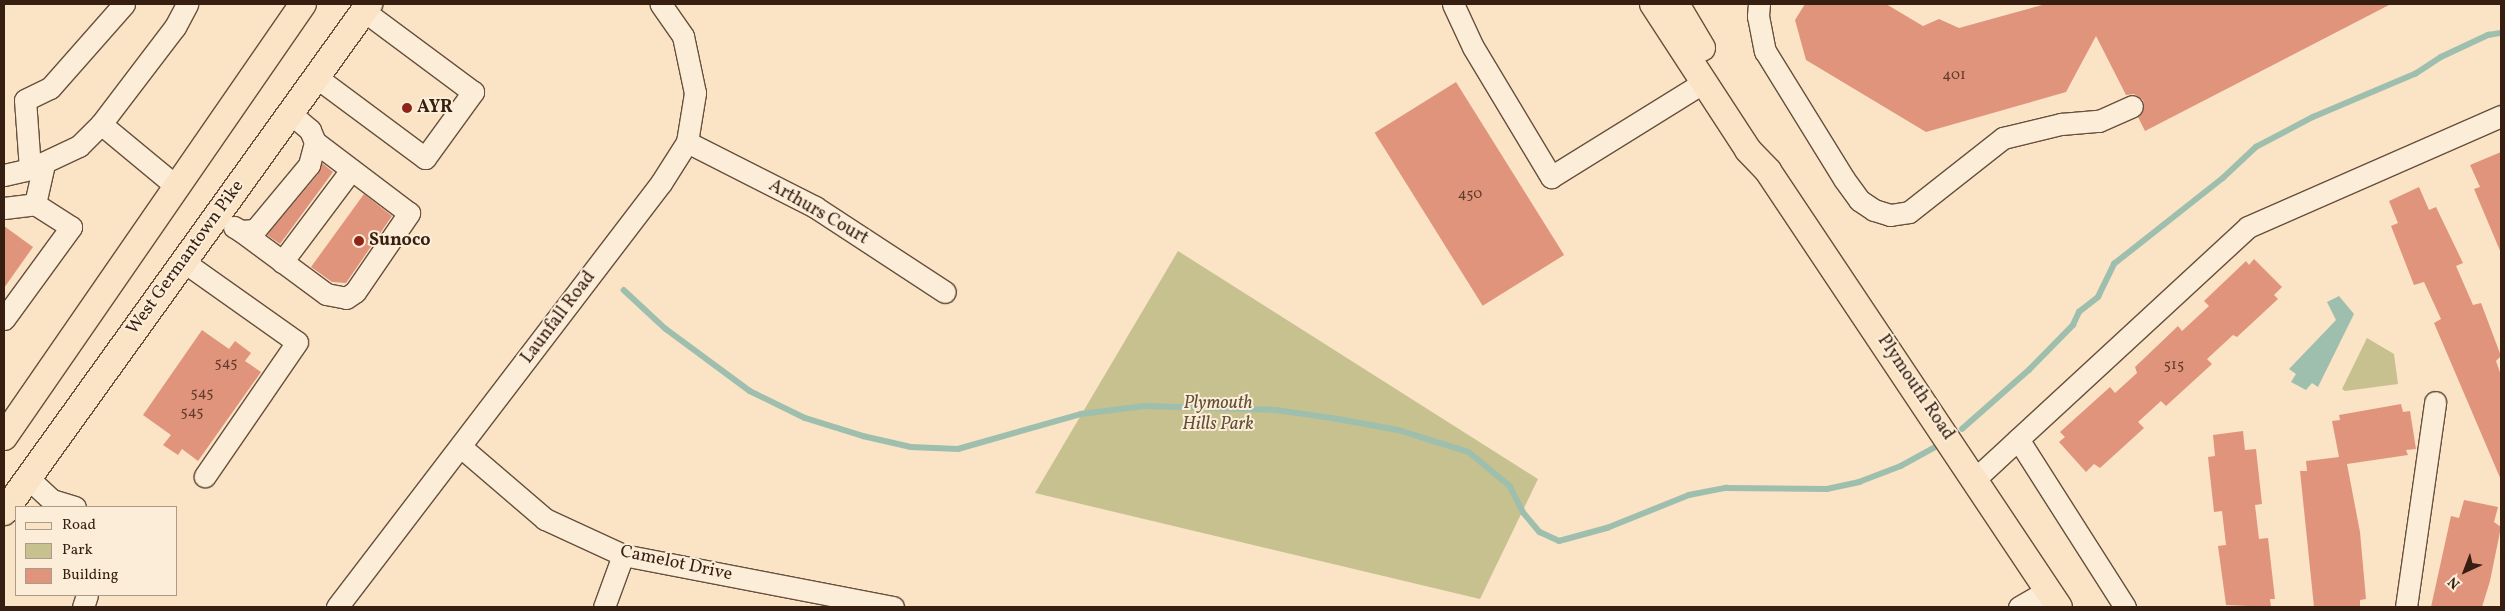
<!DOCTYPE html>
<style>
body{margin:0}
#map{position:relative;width:2505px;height:611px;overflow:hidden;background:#fae4c5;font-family:Vollkorn,serif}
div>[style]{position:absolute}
.green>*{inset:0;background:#c6c18f}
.water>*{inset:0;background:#9fbfae}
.stream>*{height:5.5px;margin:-2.75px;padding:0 2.75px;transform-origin:2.75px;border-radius:2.75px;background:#9fbfae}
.building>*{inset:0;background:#e1947c;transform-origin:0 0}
.roads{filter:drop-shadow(1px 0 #67503d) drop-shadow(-1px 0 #67503d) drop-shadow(0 1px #67503d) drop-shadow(0 -1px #67503d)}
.minor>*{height:21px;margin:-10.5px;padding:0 10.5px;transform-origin:10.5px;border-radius:10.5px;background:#fcedd9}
.major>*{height:26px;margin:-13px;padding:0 13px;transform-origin:13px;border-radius:13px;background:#fae4c5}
.dots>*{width:14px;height:14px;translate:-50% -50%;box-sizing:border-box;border:2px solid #fcedd9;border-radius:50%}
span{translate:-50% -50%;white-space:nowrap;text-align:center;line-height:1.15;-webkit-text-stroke:4px #fcedd9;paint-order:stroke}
.number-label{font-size:15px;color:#613c2b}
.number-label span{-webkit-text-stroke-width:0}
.poi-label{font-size:18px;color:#361f10;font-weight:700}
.left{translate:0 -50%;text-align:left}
.street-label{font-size:18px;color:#361f10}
.park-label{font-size:18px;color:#615036;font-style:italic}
.frame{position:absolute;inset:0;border:5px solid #361f10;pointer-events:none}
.legend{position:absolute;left:15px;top:506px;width:162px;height:90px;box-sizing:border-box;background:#fcedd9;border:1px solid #ad9b89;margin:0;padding:6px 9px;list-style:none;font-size:15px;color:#361f10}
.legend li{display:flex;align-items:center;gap:10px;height:25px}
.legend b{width:25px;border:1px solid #ad9b89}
.north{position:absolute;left:2440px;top:546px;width:50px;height:50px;-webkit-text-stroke:4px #fcedd9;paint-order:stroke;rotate:223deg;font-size:14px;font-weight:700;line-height:20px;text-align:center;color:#361f10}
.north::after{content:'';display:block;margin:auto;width:18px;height:22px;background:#361f10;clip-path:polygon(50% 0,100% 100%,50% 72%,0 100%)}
</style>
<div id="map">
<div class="green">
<div style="clip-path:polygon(1178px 251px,1538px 479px,1480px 599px,1035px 493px)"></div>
<div style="clip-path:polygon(2367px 338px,2394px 354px,2398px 384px,2345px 391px,2342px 389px)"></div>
</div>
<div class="water">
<div style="clip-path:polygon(2339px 296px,2354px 314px,2318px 387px,2312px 383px,2306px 390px,2291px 382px,2296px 374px,2289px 369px,2336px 320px,2327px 302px)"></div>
</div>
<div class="stream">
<div style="left:624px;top:290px;width:57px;rotate:42.9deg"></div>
<div style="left:666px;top:329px;width:104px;rotate:36.4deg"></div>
<div style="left:750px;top:391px;width:61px;rotate:26.1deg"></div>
<div style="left:805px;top:418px;width:61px;rotate:17.2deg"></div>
<div style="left:863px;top:436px;width:49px;rotate:12.9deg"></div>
<div style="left:911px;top:447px;width:47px;rotate:2.4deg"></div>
<div style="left:958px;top:449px;width:128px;rotate:-15.9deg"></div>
<div style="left:1081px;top:414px;width:64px;rotate:-7.1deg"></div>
<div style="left:1145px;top:406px;width:131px;rotate:1.7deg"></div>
<div style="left:1276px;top:410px;width:57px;rotate:8.1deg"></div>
<div style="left:1332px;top:418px;width:67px;rotate:10.3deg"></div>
<div style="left:1398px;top:430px;width:74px;rotate:17.2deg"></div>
<div style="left:1469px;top:452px;width:53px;rotate:39.7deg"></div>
<div style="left:1510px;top:486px;width:29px;rotate:63deg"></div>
<div style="left:1523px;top:512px;width:26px;rotate:50deg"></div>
<div style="left:1540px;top:532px;width:21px;rotate:25deg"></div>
<div style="left:1559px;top:541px;width:50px;rotate:-15.2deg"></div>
<div style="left:1607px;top:528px;width:88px;rotate:-21.9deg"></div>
<div style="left:1689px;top:495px;width:38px;rotate:-11deg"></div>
<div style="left:1726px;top:488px;width:101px;rotate:0.6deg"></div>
<div style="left:1827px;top:489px;width:33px;rotate:-12deg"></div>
<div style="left:1859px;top:482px;width:45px;rotate:-20.9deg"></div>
<div style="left:1901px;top:466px;width:38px;rotate:-29deg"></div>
<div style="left:1962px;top:429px;width:89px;rotate:-41.4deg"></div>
<div style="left:2029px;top:370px;width:63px;rotate:-45.6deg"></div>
<div style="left:2073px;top:325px;width:14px;rotate:-65deg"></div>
<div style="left:2079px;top:312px;width:24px;rotate:-38deg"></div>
<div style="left:2098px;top:297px;width:37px;rotate:-64deg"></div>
<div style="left:2114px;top:264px;width:139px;rotate:-38.3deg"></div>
<div style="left:2223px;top:178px;width:45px;rotate:-43.2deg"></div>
<div style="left:2256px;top:147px;width:64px;rotate:-27.8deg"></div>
<div style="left:2313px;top:117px;width:111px;rotate:-22.9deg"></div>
<div style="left:2415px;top:74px;width:31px;rotate:-33deg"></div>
<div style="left:2441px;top:57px;width:52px;rotate:-25.1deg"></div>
<div style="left:2488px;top:35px;width:13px;rotate:-9deg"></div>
</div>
<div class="building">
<div style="clip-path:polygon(1805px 4px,1886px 4px,1923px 26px,1939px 19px,1959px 28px,2046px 4px,2391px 4px,2145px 131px,2138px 117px,2144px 108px,2143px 100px,2134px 94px,2126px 95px,2096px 36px,2066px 92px,1926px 132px,1806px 60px,1795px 20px)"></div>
<div style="left:1456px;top:82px;width:204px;height:96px;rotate:58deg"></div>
<div style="clip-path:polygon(2501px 152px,2501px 253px,2474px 189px,2480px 187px,2470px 165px)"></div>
<div style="clip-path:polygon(322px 163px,333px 172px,280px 244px,267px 235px,319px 173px)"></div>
<div style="clip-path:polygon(2419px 187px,2429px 210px,2436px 207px,2463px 263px,2456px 266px,2473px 305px,2481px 303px,2501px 356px,2496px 361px,2501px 375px,2501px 480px,2434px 323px,2441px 319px,2424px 282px,2414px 285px,2391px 226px,2398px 223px,2389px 201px)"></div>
<div style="clip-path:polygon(364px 194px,392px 216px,346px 283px,332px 282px,311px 267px)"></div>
<div style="clip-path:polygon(4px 226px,33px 247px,4px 288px)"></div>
<div style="clip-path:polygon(2254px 259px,2282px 287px,2274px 295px,2278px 299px,2237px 337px,2233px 335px,2207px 359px,2212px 364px,2166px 406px,2161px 401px,2138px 422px,2144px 428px,2100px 468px,2094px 464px,2086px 472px,2059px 442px,2065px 437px,2060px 432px,2110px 387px,2115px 393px,2137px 373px,2135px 367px,2178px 326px,2182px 331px,2209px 306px,2204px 301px,2246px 261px,2249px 265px)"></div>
<div style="clip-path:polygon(202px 330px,229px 349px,235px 341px,251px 353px,245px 361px,261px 372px,198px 461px,182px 449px,178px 455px,163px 445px,171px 435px,143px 415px)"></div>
<div style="clip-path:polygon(2401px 404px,2403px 412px,2410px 411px,2416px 449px,2406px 450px,2408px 455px,2347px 464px,2360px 532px,2366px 599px,2360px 600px,2360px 607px,2314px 607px,2300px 471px,2307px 471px,2306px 461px,2339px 457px,2332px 421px,2340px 420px,2339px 415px)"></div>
<div style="clip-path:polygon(2243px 431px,2245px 450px,2256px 449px,2262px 504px,2255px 505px,2259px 539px,2268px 538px,2275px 599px,2270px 599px,2271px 607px,2226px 605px,2218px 546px,2226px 545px,2222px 511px,2214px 512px,2208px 457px,2215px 456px,2213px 435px)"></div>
<div style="clip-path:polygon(2464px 500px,2498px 507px,2494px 522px,2501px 527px,2490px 581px,2482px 607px,2431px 607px,2451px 516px,2459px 518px)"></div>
</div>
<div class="roads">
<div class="minor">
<div style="left:1453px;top:4px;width:47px;rotate:65.1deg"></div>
<div style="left:1473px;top:47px;width:152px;rotate:59deg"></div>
<div style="left:1551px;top:177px;width:180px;rotate:-31.8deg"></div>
<div style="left:1759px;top:4px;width:12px;rotate:95deg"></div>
<div style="left:1758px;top:16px;width:36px;rotate:79deg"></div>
<div style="left:1765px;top:51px;width:150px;rotate:58.3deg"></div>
<div style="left:1844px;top:179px;width:26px;rotate:54deg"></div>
<div style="left:1859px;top:200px;width:18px;rotate:34deg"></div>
<div style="left:1874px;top:210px;width:17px;rotate:17deg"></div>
<div style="left:1890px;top:215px;width:19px;rotate:-9deg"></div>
<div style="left:1909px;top:212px;width:120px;rotate:-38.2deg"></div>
<div style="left:2003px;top:138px;width:60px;rotate:-13.6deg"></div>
<div style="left:2061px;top:124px;width:38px;rotate:-5deg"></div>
<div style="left:2099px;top:121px;width:36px;rotate:-24deg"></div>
<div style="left:316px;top:77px;width:136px;rotate:36.6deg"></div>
<div style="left:425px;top:158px;width:82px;rotate:-54deg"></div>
<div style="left:473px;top:92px;width:136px;rotate:-143.4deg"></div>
<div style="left:101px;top:124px;width:97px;rotate:39.6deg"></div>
<div style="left:687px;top:142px;width:144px;rotate:26.9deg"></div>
<div style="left:815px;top:207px;width:155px;rotate:33.2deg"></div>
<div style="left:30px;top:169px;width:69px;rotate:-94.1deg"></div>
<div style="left:25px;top:100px;width:28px;rotate:-26deg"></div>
<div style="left:50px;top:88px;width:112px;rotate:-48.6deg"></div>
<div style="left:4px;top:175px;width:27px;rotate:-13deg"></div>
<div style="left:30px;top:169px;width:54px;rotate:-25.1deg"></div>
<div style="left:79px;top:146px;width:31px;rotate:-45deg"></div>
<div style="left:101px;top:124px;width:122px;rotate:-52.7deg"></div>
<div style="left:175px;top:27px;width:26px;rotate:-62deg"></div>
<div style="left:4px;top:208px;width:31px;rotate:-7deg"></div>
<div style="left:234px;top:227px;width:8px;rotate:30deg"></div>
<div style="left:241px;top:231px;width:14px;rotate:-4deg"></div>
<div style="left:255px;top:230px;width:85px;rotate:-50.3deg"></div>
<div style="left:309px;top:165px;width:24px;rotate:-75deg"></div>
<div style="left:315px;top:142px;width:13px;rotate:-113deg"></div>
<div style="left:310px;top:130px;width:26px;rotate:-140deg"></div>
<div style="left:241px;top:231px;width:106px;rotate:36.5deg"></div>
<div style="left:326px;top:294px;width:20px;rotate:11deg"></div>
<div style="left:346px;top:298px;width:11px;rotate:-34deg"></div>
<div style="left:355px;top:292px;width:96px;rotate:-55.6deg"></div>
<div style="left:409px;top:213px;width:118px;rotate:-142.9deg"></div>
<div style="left:184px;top:262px;width:138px;rotate:35.3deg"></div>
<div style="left:297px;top:342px;width:163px;rotate:124.5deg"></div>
<div style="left:282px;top:262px;width:115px;rotate:-53.1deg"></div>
<div style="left:4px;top:319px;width:114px;rotate:-53.9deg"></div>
<div style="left:71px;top:227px;width:43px;rotate:-147.4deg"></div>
<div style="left:35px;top:204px;width:41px;rotate:-77.3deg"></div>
<div style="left:2018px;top:439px;width:199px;rotate:57.5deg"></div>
<div style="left:461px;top:447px;width:111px;rotate:40.6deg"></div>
<div style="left:545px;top:519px;width:86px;rotate:24.8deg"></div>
<div style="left:623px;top:555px;width:275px;rotate:10.9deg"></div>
<div style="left:28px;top:478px;width:33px;rotate:43deg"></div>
<div style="left:52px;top:500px;width:24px;rotate:17deg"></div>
<div style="left:1976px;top:478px;width:370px;rotate:-42.7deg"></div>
<div style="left:2248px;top:227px;width:276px;rotate:-23.7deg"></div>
<div style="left:83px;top:607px;width:13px;rotate:-72deg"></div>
<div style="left:337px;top:607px;width:534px;rotate:-52.61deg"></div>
<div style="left:661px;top:183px;width:49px;rotate:-57.6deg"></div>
<div style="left:687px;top:142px;width:50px;rotate:-80.7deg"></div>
<div style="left:695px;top:93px;width:58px;rotate:-101.9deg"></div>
<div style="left:683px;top:36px;width:39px;rotate:-125deg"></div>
<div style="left:604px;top:607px;width:55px;rotate:-69.9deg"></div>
<div style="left:2019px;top:607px;width:34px;rotate:-30deg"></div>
<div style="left:2406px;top:607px;width:207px;rotate:-81.9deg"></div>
</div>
<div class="major">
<div style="left:1653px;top:4px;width:174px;rotate:56.9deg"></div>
<div style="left:1748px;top:150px;width:29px;rotate:46deg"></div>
<div style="left:1768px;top:171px;width:524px;rotate:56.28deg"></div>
<div style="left:1676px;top:4px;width:51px;rotate:59.4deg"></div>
<div style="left:4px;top:437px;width:526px;rotate:-55.37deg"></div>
<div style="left:4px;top:512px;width:626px;rotate:-54.3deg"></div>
</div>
</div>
<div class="dots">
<div style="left:407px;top:108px;background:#8f2418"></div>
<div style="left:359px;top:241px;background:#8f2418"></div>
</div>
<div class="number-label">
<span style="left:1954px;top:76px">401</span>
<span style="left:1470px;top:195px">450</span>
<span style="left:226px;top:364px">545</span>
<span style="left:2174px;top:366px">515</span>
<span style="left:202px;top:394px">545</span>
<span style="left:192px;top:413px">545</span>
</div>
<div class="poi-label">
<span class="left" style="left:417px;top:108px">AYR</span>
<span class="left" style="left:369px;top:241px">Sunoco</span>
</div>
<div class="street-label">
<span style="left:818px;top:213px;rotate:30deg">Arthurs Court</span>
<span style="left:186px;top:258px;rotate:-54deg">West Germantown Pike</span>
<span style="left:559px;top:318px;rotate:-53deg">Launfall Road</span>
<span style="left:1915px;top:388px;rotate:56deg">Plymouth Road</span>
<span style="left:676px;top:564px;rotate:12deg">Camelot Drive</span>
</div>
<div class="park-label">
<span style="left:1218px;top:415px">Plymouth<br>Hills Park</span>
</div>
<div class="frame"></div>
<ul class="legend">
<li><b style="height:6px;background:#fae4c5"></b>Road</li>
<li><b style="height:14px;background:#c6c18f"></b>Park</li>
<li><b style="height:14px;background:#e1947c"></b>Building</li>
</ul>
<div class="north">N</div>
</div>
